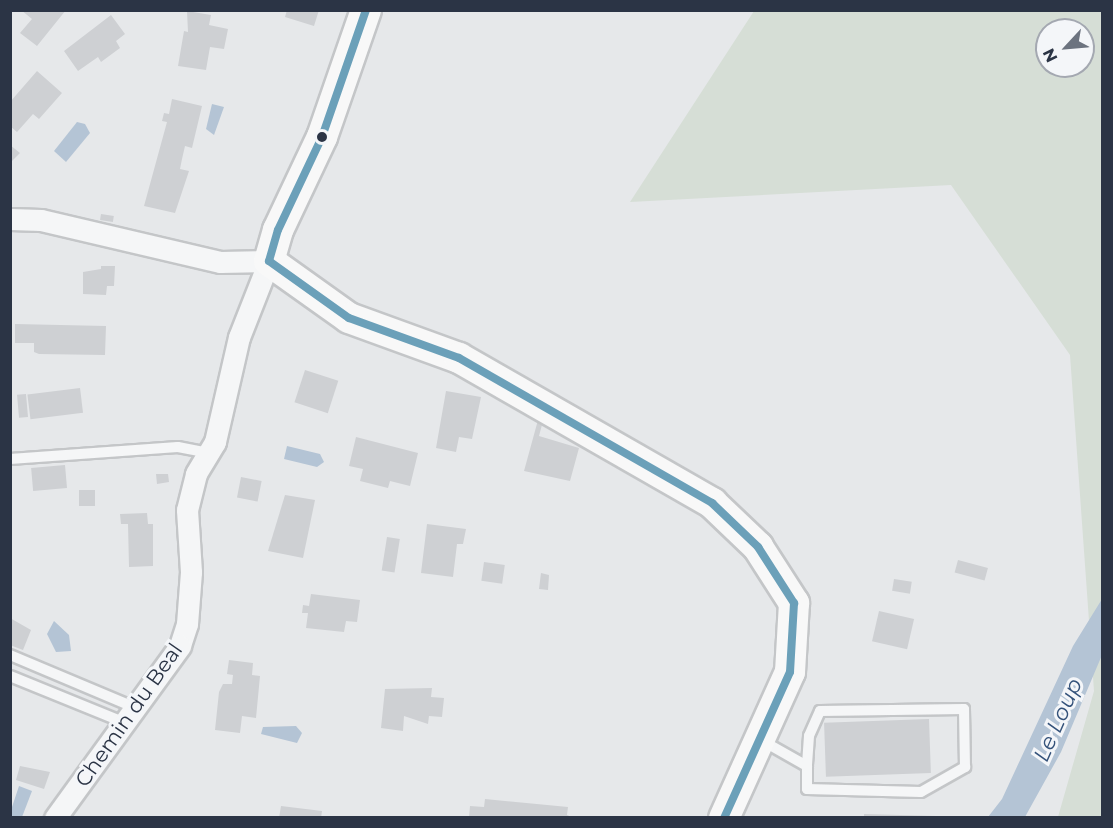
<!DOCTYPE html>
<style>
body{margin:0}
#map{position:relative;width:1113px;height:828px;overflow:hidden;background:#e6e8ea;font-family:Montserrat,sans-serif}
div>[style]{position:absolute}
.green>*{inset:0;background:#d6ded6}
.water>*{inset:0;background:#b4c4d5}
.building>*{inset:0;background:#ced0d3;transform-origin:0 0}
.roads{filter:drop-shadow(2px 0 #c4c6c8) drop-shadow(-2px 0 #c4c6c8) drop-shadow(0 2px #c4c6c8) drop-shadow(0 -2px #c4c6c8)}
.lane>*{height:10px;margin:-5px;padding:0 5px;transform-origin:5px;border-radius:5px;background:#f5f6f7}
.street>*{height:21px;margin:-10.5px;padding:0 10.5px;transform-origin:10.5px;border-radius:10.5px;background:#f5f6f7}
.secondary>*{height:30px;margin:-15px;padding:0 15px;transform-origin:15px;border-radius:15px;background:#f8f8f8}
.bus-1>*{height:8px;margin:-4px;padding:0 4px;transform-origin:4px;border-radius:4px;background:#6ba0b9}
.dots>*{width:16px;height:16px;translate:-50% -50%;box-sizing:border-box;border:3px solid #f4f6f9;border-radius:50%}
span{translate:-50% -50%;white-space:nowrap;text-align:center;line-height:1.15;-webkit-text-stroke:6px #f4f6f9;paint-order:stroke}
.street-label{font-size:21px;color:#2b3445}
.water-label{font-size:22px;color:#34527a;font-style:italic}
.frame{position:absolute;inset:0;border:12px solid #2b3445;pointer-events:none}
.north{position:absolute;left:1035px;top:18px;width:60px;height:60px;box-sizing:border-box;background:#f4f6f9;border:2px solid #a4a8b1;border-radius:50%;rotate:244deg;font-size:16px;font-weight:700;line-height:24px;text-align:center;color:#2b3445}
.north::after{content:'';display:block;margin:auto;width:21px;height:27px;background:#6c737f;clip-path:polygon(50% 0,100% 100%,50% 72%,0 100%)}
</style>
<div id="map">
<div class="green">
<div style="clip-path:polygon(evenodd,754px 11px,1102px 11px,1102px 817px,1058px 817px,1094px 691px,1070px 355px,951px 185px,630px 202px,754px 11px,1047px 30px,1083px 30px,1083px 66px,1047px 66px,1047px 30px)"></div>
</div>
<div class="water">
<div style="clip-path:polygon(212px 104px,224px 107px,214px 135px,206px 129px)"></div>
<div style="clip-path:polygon(77px 122px,85px 124px,90px 133px,66px 162px,54px 151px)"></div>
<div style="clip-path:polygon(287px 446px,320px 454px,324px 462px,317px 467px,284px 459px)"></div>
<div style="clip-path:polygon(1102px 599px,1102px 655px,1061px 752px,1025px 817px,988px 817px,1002px 799px,1073px 646px)"></div>
<div style="clip-path:polygon(54px 621px,69px 635px,71px 651px,56px 652px,47px 634px)"></div>
<div style="clip-path:polygon(296px 726px,302px 733px,297px 743px,261px 734px,263px 727px)"></div>
<div style="clip-path:polygon(19px 786px,32px 791px,22px 817px,12px 817px,11px 810px)"></div>
</div>
<div class="building">
<div style="clip-path:polygon(21px 10px,66px 10px,37px 46px,20px 33px,32px 19px)"></div>
<div style="clip-path:polygon(287px 10px,319px 10px,314px 26px,285px 17px)"></div>
<div style="clip-path:polygon(187px 11px,211px 15px,209px 25px,228px 29px,224px 49px,210px 47px,206px 70px,178px 66px,184px 31px,188px 32px)"></div>
<div style="clip-path:polygon(111px 15px,125px 34px,116px 41px,120px 48px,101px 62px,98px 57px,78px 71px,64px 51px)"></div>
<div style="clip-path:polygon(37px 71px,62px 93px,39px 119px,33px 114px,17px 132px,10px 126px,10px 102px)"></div>
<div style="clip-path:polygon(172px 99px,202px 106px,192px 148px,185px 146px,182px 159px,180px 169px,189px 171px,175px 213px,144px 206px,167px 122px,162px 121px,164px 113px,169px 114px)"></div>
<div style="clip-path:polygon(10px 145px,20px 153px,12px 161px,10px 160px)"></div>
<div style="left:101px;top:214px;width:13px;height:6px;rotate:9deg"></div>
<div style="clip-path:polygon(101px 266px,115px 266px,114px 286px,107px 286px,106px 295px,83px 294px,83px 272px,101px 269px)"></div>
<div style="clip-path:polygon(15px 324px,106px 326px,105px 355px,39px 354px,34px 352px,34px 343px,15px 343px)"></div>
<div style="left:305px;top:370px;width:35px;height:34px;rotate:18deg"></div>
<div style="left:80px;top:388px;width:25px;height:53px;rotate:83deg"></div>
<div style="clip-path:polygon(446px 391px,481px 397px,472px 439px,459px 437px,456px 452px,436px 448px)"></div>
<div style="left:26px;top:394px;width:23px;height:9px;rotate:85deg"></div>
<div style="clip-path:polygon(538px 420px,543px 421px,539px 436px,579px 448px,570px 481px,524px 471px)"></div>
<div style="clip-path:polygon(356px 437px,418px 453px,410px 486px,390px 481px,388px 488px,360px 481px,363px 469px,349px 466px)"></div>
<div style="left:65px;top:465px;width:23px;height:34px;rotate:85deg"></div>
<div style="clip-path:polygon(156px 474px,168px 474px,169px 482px,157px 484px)"></div>
<div style="left:241px;top:477px;width:21px;height:21px;rotate:11deg"></div>
<div style="left:79px;top:490px;width:16px;height:16px"></div>
<div style="clip-path:polygon(285px 495px,315px 500px,303px 558px,268px 551px)"></div>
<div style="clip-path:polygon(147px 513px,148px 524px,153px 524px,153px 566px,129px 567px,128px 524px,121px 524px,120px 514px)"></div>
<div style="clip-path:polygon(427px 524px,466px 529px,463px 544px,457px 544px,453px 577px,421px 573px)"></div>
<div style="left:387px;top:537px;width:13px;height:34px;rotate:9deg"></div>
<div style="left:958px;top:560px;width:31px;height:13px;rotate:15deg"></div>
<div style="left:484px;top:562px;width:21px;height:19px;rotate:8deg"></div>
<div style="clip-path:polygon(541px 573px,549px 575px,548px 590px,539px 589px)"></div>
<div style="left:894px;top:579px;width:18px;height:12px;rotate:9deg"></div>
<div style="clip-path:polygon(311px 594px,360px 600px,357px 622px,346px 621px,344px 632px,306px 628px,308px 613px,302px 613px,303px 605px,309px 606px)"></div>
<div style="left:879px;top:611px;width:36px;height:31px;rotate:13deg"></div>
<div style="clip-path:polygon(10px 618px,31px 630px,23px 650px,10px 645px)"></div>
<div style="clip-path:polygon(229px 660px,253px 663px,252px 675px,260px 676px,256px 718px,242px 716px,240px 733px,215px 730px,219px 692px,223px 684px,232px 684px,233px 675px,227px 674px)"></div>
<div style="clip-path:polygon(432px 688px,431px 697px,444px 698px,442px 717px,429px 716px,428px 724px,404px 716px,403px 731px,381px 728px,385px 689px)"></div>
<div style="left:929px;top:719px;width:54px;height:105px;rotate:88deg"></div>
<div style="clip-path:polygon(20px 766px,50px 772px,44px 789px,16px 780px)"></div>
<div style="clip-path:polygon(485px 799px,568px 807px,567px 815px,574px 818px,469px 818px,470px 806px,484px 807px)"></div>
<div style="clip-path:polygon(281px 806px,322px 811px,321px 818px,279px 818px)"></div>
<div style="clip-path:polygon(864px 814px,936px 816px,936px 818px,864px 818px)"></div>
</div>
<div class="roads">
<div class="lane">
<div style="left:10px;top:459px;width:168px;rotate:-4.1deg"></div>
<div style="left:178px;top:447px;width:31px;rotate:11deg"></div>
<div style="left:10px;top:655px;width:137px;rotate:22.8deg"></div>
<div style="left:10px;top:676px;width:125px;rotate:22.1deg"></div>
<div style="left:761px;top:740px;width:53px;rotate:29.5deg"></div>
<div style="left:807px;top:766px;width:23px;rotate:90deg"></div>
<div style="left:807px;top:789px;width:114px;rotate:1.5deg"></div>
<div style="left:921px;top:792px;width:51px;rotate:-29.6deg"></div>
<div style="left:965px;top:767px;width:58px;rotate:-91deg"></div>
<div style="left:964px;top:709px;width:144px;rotate:179.2deg"></div>
<div style="left:820px;top:711px;width:27px;rotate:114deg"></div>
<div style="left:809px;top:736px;width:30px;rotate:94deg"></div>
</div>
<div class="street">
<div style="left:10px;top:219px;width:31px;rotate:2deg"></div>
<div style="left:41px;top:220px;width:184px;rotate:13.2deg"></div>
<div style="left:220px;top:262px;width:49px;rotate:-1.2deg"></div>
<div style="left:269px;top:261px;width:82px;rotate:111.5deg"></div>
<div style="left:239px;top:337px;width:108px;rotate:102.9deg"></div>
<div style="left:215px;top:442px;width:37px;rotate:121deg"></div>
<div style="left:196px;top:474px;width:37px;rotate:104deg"></div>
<div style="left:187px;top:510px;width:62px;rotate:86.3deg"></div>
<div style="left:191px;top:572px;width:52px;rotate:94.4deg"></div>
<div style="left:187px;top:624px;width:23px;rotate:108deg"></div>
<div style="left:180px;top:646px;width:213px;rotate:126deg"></div>
</div>
<div class="secondary">
<div style="left:366px;top:10px;width:134px;rotate:109.1deg"></div>
<div style="left:322px;top:137px;width:103px;rotate:115.3deg"></div>
<div style="left:278px;top:230px;width:32px;rotate:106deg"></div>
<div style="left:269px;top:261px;width:98px;rotate:35.5deg"></div>
<div style="left:349px;top:318px;width:117px;rotate:20deg"></div>
<div style="left:459px;top:358px;width:292px;rotate:29.8deg"></div>
<div style="left:712px;top:503px;width:64px;rotate:43.7deg"></div>
<div style="left:758px;top:547px;width:67px;rotate:57.3deg"></div>
<div style="left:794px;top:603px;width:69px;rotate:93.3deg"></div>
<div style="left:790px;top:672px;width:160px;rotate:114.3deg"></div>
</div>
</div>
<div class="bus-1">
<div style="left:269px;top:261px;width:98px;rotate:35.5deg"></div>
<div style="left:349px;top:318px;width:117px;rotate:20deg"></div>
<div style="left:459px;top:358px;width:292px;rotate:29.8deg"></div>
<div style="left:712px;top:503px;width:64px;rotate:43.7deg"></div>
<div style="left:758px;top:547px;width:67px;rotate:57.3deg"></div>
<div style="left:794px;top:603px;width:69px;rotate:93.3deg"></div>
<div style="left:790px;top:672px;width:160px;rotate:114.3deg"></div>
<div style="left:269px;top:261px;width:32px;rotate:-74deg"></div>
<div style="left:278px;top:230px;width:103px;rotate:-64.7deg"></div>
<div style="left:322px;top:137px;width:134px;rotate:-70.9deg"></div>
</div>
<div class="dots">
<div style="left:322px;top:137px;background:#2b3445"></div>
</div>
<div class="street-label">
<span style="left:129px;top:715px;rotate:-55deg">Chemin du Beal</span>
</div>
<div class="water-label">
<span style="left:1058px;top:720px;rotate:-66deg">Le Loup</span>
</div>
<div class="frame"></div>
<div class="north">N</div>
</div>
